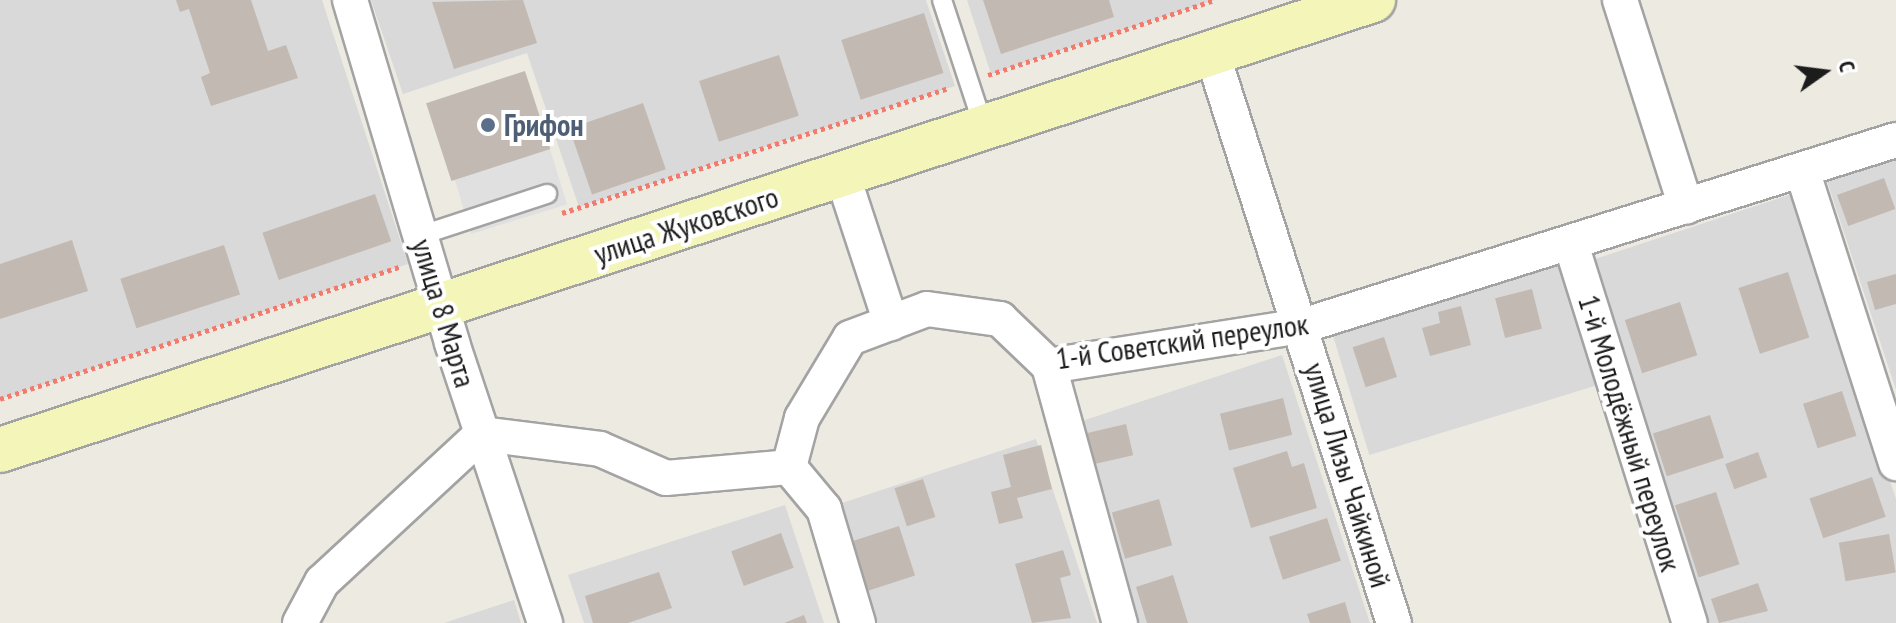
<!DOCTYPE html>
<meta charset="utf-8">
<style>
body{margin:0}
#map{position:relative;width:1896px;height:623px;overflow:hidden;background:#edeae2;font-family:"PT Sans Narrow",sans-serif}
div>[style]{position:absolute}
.residential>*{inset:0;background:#dad9d9;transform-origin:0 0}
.parking>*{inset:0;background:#e0e0e0;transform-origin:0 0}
.building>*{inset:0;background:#c2b9b2;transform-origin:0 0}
.path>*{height:5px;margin-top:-2.5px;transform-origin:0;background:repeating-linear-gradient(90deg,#f37b6e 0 4px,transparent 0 8px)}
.roads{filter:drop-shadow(2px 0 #a3a3a3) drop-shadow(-2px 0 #a3a3a3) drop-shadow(0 2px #a3a3a3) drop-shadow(0 -2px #a3a3a3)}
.lane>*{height:18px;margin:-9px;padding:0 9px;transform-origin:9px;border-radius:9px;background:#fff}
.street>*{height:34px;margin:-17px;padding:0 17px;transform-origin:17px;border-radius:17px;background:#fff}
.secondary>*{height:44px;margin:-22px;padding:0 22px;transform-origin:22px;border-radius:22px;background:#f3f6b8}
.dots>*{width:22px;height:22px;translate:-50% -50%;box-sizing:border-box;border:4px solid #fff;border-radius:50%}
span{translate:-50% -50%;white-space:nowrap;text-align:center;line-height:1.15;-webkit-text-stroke:8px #fff;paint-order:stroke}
.service-label{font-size:30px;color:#4e5e75;font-weight:700}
.left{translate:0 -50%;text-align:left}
.street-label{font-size:30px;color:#1c1c1c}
.north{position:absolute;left:1784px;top:32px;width:80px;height:80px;-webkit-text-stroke:6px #fff;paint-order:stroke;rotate:76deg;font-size:22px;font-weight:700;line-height:32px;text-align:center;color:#1c1c1c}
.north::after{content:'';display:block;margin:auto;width:28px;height:36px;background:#1c1c1c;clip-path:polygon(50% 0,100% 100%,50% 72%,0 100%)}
</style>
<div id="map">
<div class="residential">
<div style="clip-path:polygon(0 0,322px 0,408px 264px,0 399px)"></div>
<div style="clip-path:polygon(371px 0,926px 0,955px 86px,579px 207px,527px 53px,403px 94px)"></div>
<div style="clip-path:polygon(967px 0,1215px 0,991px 74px)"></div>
<div style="clip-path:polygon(1896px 159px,1896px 390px,1827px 181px)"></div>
<div style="clip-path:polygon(1795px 193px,1896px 499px,1896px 623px,1705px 623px,1586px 262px)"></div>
<div style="left:1559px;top:261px;width:130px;height:238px;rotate:73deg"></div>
<div style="clip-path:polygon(1282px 355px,1370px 623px,1138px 623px,1073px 424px)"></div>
<div style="clip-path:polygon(1036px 439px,1097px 623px,865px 623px,827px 508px)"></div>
<div style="clip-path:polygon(785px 505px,824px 623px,584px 623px,568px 575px)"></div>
<div style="clip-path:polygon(514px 600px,521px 623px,444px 623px)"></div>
</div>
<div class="parking">
<div style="left:550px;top:149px;width:58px;height:100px;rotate:73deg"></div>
</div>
<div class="building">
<div style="clip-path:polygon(176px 0,251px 0,268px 51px,286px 45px,298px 78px,211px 106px,201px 77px,210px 73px,189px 9px,180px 12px)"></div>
<div style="clip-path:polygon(523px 0,537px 43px,454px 69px,432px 2px)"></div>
<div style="clip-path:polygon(983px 0,1109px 0,1114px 17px,1001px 54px)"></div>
<div style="left:924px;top:13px;width:63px;height:87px;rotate:72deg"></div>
<div style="left:779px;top:55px;width:64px;height:84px;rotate:72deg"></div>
<div style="left:525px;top:71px;width:82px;height:104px;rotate:72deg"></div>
<div style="left:643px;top:103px;width:70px;height:78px;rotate:71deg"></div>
<div style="left:1884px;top:178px;width:33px;height:50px;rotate:70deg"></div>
<div style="left:375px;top:194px;width:50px;height:119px;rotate:71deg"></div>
<div style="clip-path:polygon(72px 240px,88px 291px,0 319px,0 264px)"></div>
<div style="left:224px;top:245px;width:52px;height:109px;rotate:72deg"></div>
<div style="left:1788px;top:272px;width:69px;height:52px;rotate:72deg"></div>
<div style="clip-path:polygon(1896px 274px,1896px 304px,1875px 310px,1867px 282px)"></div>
<div style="left:1532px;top:289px;width:41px;height:38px;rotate:76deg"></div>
<div style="left:1680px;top:302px;width:56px;height:58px;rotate:72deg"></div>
<div style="clip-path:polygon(1461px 306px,1471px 345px,1430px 356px,1422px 328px,1440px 323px,1438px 312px)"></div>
<div style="left:1384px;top:337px;width:42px;height:33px;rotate:72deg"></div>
<div style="left:1842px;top:391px;width:47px;height:41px;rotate:72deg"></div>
<div style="left:1283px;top:398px;width:38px;height:65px;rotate:76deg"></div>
<div style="left:1710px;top:415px;width:45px;height:60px;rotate:72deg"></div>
<div style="left:1126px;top:424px;width:32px;height:43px;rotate:77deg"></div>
<div style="clip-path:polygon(1041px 445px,1052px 489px,1017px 498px,1023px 518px,999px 524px,991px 492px,1011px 487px,1003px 455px)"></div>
<div style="clip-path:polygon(1287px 451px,1292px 467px,1304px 463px,1317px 508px,1251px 528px,1233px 468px)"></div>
<div style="left:1758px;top:452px;width:27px;height:35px;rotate:70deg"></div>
<div style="left:1872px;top:477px;width:42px;height:66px;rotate:71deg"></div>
<div style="left:923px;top:479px;width:40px;height:30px;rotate:72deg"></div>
<div style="left:1716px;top:492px;width:76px;height:43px;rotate:72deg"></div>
<div style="left:1159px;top:499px;width:48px;height:49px;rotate:74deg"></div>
<div style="left:1327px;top:518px;width:45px;height:61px;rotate:72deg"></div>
<div style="left:899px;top:526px;width:52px;height:55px;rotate:72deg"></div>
<div style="left:781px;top:533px;width:37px;height:53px;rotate:70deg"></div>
<div style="left:1889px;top:534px;width:39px;height:51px;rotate:80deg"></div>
<div style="clip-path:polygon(1063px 550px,1071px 575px,1060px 578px,1071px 618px,1032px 623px,1015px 564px)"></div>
<div style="clip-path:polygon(659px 572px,672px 608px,628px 623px,593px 623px,585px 596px)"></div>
<div style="clip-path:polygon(1173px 575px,1188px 623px,1147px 623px,1136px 587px)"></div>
<div style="clip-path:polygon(1758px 583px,1768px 611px,1719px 623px,1711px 599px)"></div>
<div style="clip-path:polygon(1345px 602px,1351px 623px,1310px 623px,1307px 614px)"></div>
<div style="clip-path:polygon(804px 615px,807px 623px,784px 623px)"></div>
</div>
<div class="path">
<div style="left:988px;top:75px;width:239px;rotate:-18.3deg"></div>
<div style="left:562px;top:213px;width:406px;rotate:-17.9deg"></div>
<div style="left:0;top:399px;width:422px;rotate:-18.3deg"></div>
</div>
<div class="roads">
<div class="lane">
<div style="left:942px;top:0;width:135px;rotate:71.8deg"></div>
<div style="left:419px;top:236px;width:135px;rotate:-18.2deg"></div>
</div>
<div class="street">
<div style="left:350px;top:0;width:358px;rotate:73.4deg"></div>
<div style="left:452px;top:343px;width:295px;rotate:71.6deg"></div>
<div style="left:1620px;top:0;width:217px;rotate:72.3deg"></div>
<div style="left:1212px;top:53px;width:598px;rotate:72.29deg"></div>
<div style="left:1802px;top:170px;width:308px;rotate:72.2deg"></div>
<div style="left:842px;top:174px;width:157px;rotate:71.8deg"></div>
<div style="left:1571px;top:244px;width:397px;rotate:72.6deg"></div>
<div style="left:1049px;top:366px;width:267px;rotate:74.6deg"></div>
<div style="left:789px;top:467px;width:55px;rotate:50.2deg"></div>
<div style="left:824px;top:509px;width:119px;rotate:73.4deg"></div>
<div style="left:300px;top:623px;width:47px;rotate:-61.8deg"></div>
<div style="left:322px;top:582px;width:218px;rotate:-42.8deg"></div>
<div style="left:482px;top:434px;width:119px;rotate:7.2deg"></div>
<div style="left:600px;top:449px;width:72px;rotate:23.7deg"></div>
<div style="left:666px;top:478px;width:123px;rotate:-5.1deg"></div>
<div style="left:789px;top:467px;width:51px;rotate:-75.1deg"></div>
<div style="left:802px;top:418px;width:93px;rotate:-59deg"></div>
<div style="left:850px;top:338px;width:82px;rotate:-20.6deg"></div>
<div style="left:927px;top:309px;width:74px;rotate:7.8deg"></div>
<div style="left:1000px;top:319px;width:68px;rotate:43.8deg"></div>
<div style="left:1049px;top:366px;width:256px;rotate:-9deg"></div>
<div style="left:1302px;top:326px;width:622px;rotate:-17.39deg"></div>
</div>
<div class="secondary">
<div style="left:0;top:450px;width:1445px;rotate:-18.15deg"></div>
</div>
</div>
<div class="dots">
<div style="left:488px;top:125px;background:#5c6f8a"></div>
</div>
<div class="service-label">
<span class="left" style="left:504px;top:125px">Грифон</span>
</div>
<div class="street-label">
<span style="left:686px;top:225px;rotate:-18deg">улица Жуковского</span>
<span style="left:444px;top:313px;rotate:73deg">улица 8 Марта</span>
<span style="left:1182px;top:341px;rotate:-8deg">1-й Советский переулок</span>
<span style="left:1630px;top:433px;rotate:73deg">1-й Молодёжный переулок</span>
<span style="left:1348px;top:475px;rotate:73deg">улица Лизы Чайкиной</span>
</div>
<div class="north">С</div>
</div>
